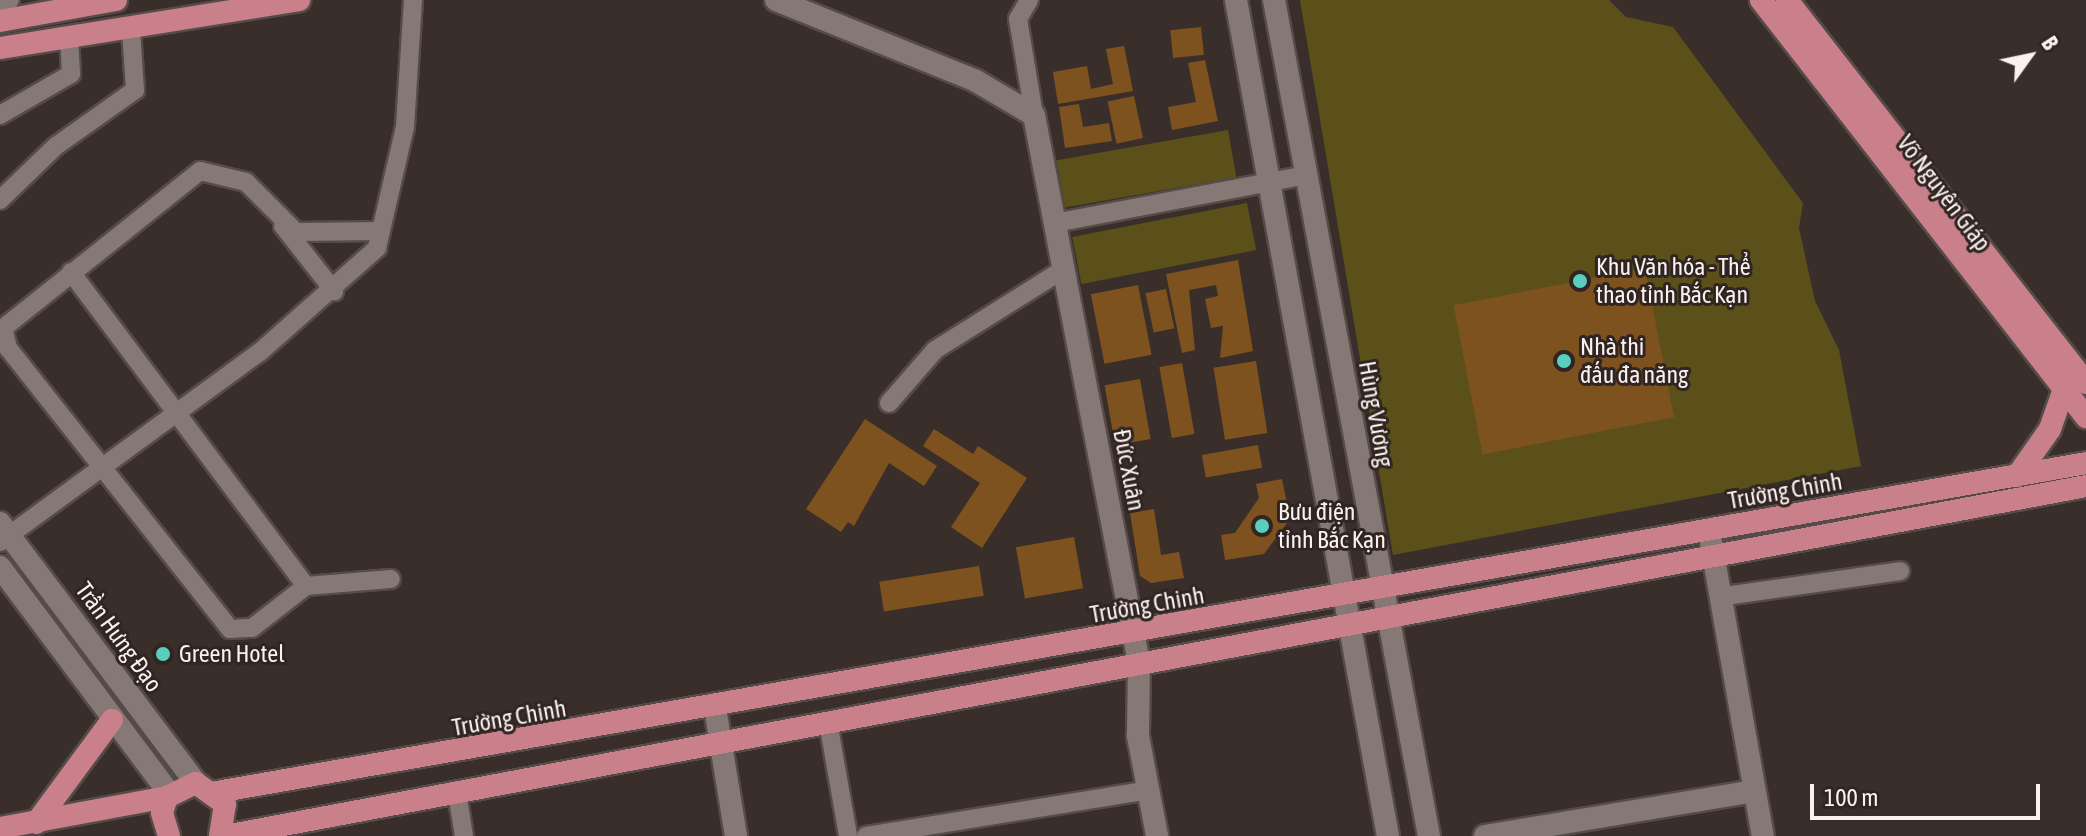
<!DOCTYPE html>
<meta charset="utf-8">
<style>
body{margin:0}
#map{position:relative;width:2086px;height:836px;overflow:hidden;background:#3a2e2b;font-family:"Asap Condensed",sans-serif}
div>[style]{position:absolute}
.green>*{inset:0;background:#5c501a;transform-origin:0 0}
.building>*{inset:0;background:#7d521f;transform-origin:0 0}
.roads{filter:drop-shadow(2px 0 #554b48) drop-shadow(-2px 0 #554b48) drop-shadow(0 2px #554b48) drop-shadow(0 -2px #554b48)}
.minor>*{height:18px;margin:-9px;padding:0 9px;transform-origin:9px;border-radius:9px;background:#867975}
.tertiary>*{height:22px;margin:-11px;padding:0 11px;transform-origin:11px;border-radius:11px;background:#867975}
.primary>*{height:22px;margin:-11px;padding:0 11px;transform-origin:11px;border-radius:11px;background:#ca808b}
.dots>*{width:22px;height:22px;translate:-50% -50%;box-sizing:border-box;border:4px solid #302521;border-radius:50%}
span{translate:-50% -50%;white-space:nowrap;text-align:center;line-height:1.15;-webkit-text-stroke:6px #302521;paint-order:stroke}
.street-label{font-size:24px;color:#faf2f0}
.poi-label{font-size:24px;color:#faf2f0}
.left{translate:0 -50%;text-align:left}
.north{position:absolute;left:1990px;top:16px;width:80px;height:80px;-webkit-text-stroke:6px #302521;paint-order:stroke;rotate:57deg;font-size:22px;font-weight:700;line-height:32px;text-align:center;color:#faf2f0}
.north::after{content:'';display:block;margin:auto;width:28px;height:36px;background:#faf2f0;clip-path:polygon(50% 0,100% 100%,50% 72%,0 100%)}
.scale{position:absolute;left:1810px;top:784px;width:230px;height:36px;box-sizing:border-box;border:4px solid #faf2f0;border-top:0;padding-left:10px;font-size:24px;line-height:28px;white-space:nowrap;color:#faf2f0;-webkit-text-stroke:6px #302521;paint-order:stroke}
</style>
<div id="map">
<div class="green">
<div style="clip-path:polygon(1300px 0,1609px 0,1626px 17px,1673px 27px,1803px 203px,1799px 228px,1815px 301px,1839px 350px,1861px 466px,1393px 555px)"></div>
<div style="left:1228px;top:130px;width:48px;height:174px;rotate:80deg"></div>
<div style="left:1247px;top:203px;width:48px;height:178px;rotate:79deg"></div>
</div>
<div class="building">
<div style="left:1201px;top:27px;width:28px;height:31px;rotate:84deg"></div>
<div style="clip-path:polygon(1124px 46px,1133px 91px,1058px 104px,1053px 72px,1087px 66px,1091px 89px,1113px 84px,1106px 49px)"></div>
<div style="clip-path:polygon(1205px 60px,1218px 121px,1172px 130px,1168px 107px,1196px 102px,1188px 63px)"></div>
<div style="left:1134px;top:96px;width:43px;height:27px;rotate:78deg"></div>
<div style="clip-path:polygon(1079px 104px,1083px 127px,1109px 123px,1112px 141px,1065px 148px,1059px 107px)"></div>
<div style="clip-path:polygon(1238px 260px,1253px 351px,1220px 358px,1223px 326px,1211px 328px,1205px 299px,1218px 296px,1216px 285px,1189px 290px,1195px 350px,1182px 353px,1166px 274px)"></div>
<div style="left:1645px;top:268px;width:152px;height:195px;rotate:79deg"></div>
<div style="left:1138px;top:285px;width:71px;height:48px;rotate:79deg"></div>
<div style="left:1166px;top:289px;width:40px;height:21px;rotate:78deg"></div>
<div style="left:1256px;top:361px;width:73px;height:43px;rotate:81deg"></div>
<div style="left:1182px;top:363px;width:72px;height:23px;rotate:80deg"></div>
<div style="left:1140px;top:379px;width:61px;height:36px;rotate:80deg"></div>
<div style="clip-path:polygon(865px 419px,937px 466px,924px 486px,889px 463px,854px 526px,848px 522px,841px 532px,806px 509px)"></div>
<div style="clip-path:polygon(934px 429px,973px 454px,978px 446px,1027px 478px,982px 548px,951px 527px,980px 483px,923px 446px)"></div>
<div style="left:1258px;top:445px;width:23px;height:57px;rotate:80deg"></div>
<div style="clip-path:polygon(1282px 479px,1290px 519px,1264px 554px,1225px 560px,1221px 535px,1235px 533px,1259px 498px,1256px 484px)"></div>
<div style="clip-path:polygon(1154px 509px,1161px 555px,1179px 552px,1184px 578px,1151px 583px,1140px 576px,1130px 513px)"></div>
<div style="left:1074px;top:537px;width:52px;height:59px;rotate:80deg"></div>
<div style="left:979px;top:566px;width:30px;height:101px;rotate:81deg"></div>
</div>
<div class="roads">
<div class="minor">
<div style="left:1029px;top:0;width:22px;rotate:120deg"></div>
<div style="left:1018px;top:19px;width:97px;rotate:80.5deg"></div>
<div style="left:0;top:10px;width:14px;rotate:-45deg"></div>
<div style="left:0;top:115px;width:82px;rotate:-30deg"></div>
<div style="left:71px;top:74px;width:36px;rotate:-93deg"></div>
<div style="left:0;top:200px;width:78px;rotate:-44deg"></div>
<div style="left:56px;top:146px;width:97px;rotate:-35.3deg"></div>
<div style="left:135px;top:90px;width:61px;rotate:-93.8deg"></div>
<div style="left:1055px;top:223px;width:256px;rotate:-10.8deg"></div>
<div style="left:283px;top:226px;width:83px;rotate:51.9deg"></div>
<div style="left:381px;top:231px;width:85px;rotate:179.3deg"></div>
<div style="left:296px;top:232px;width:71px;rotate:-135deg"></div>
<div style="left:246px;top:182px;width:47px;rotate:-166.6deg"></div>
<div style="left:200px;top:171px;width:252px;rotate:141.4deg"></div>
<div style="left:3px;top:328px;width:21px;rotate:76deg"></div>
<div style="left:8px;top:348px;width:358px;rotate:51.7deg"></div>
<div style="left:230px;top:629px;width:22px;rotate:-3deg"></div>
<div style="left:252px;top:628px;width:68px;rotate:-37.9deg"></div>
<div style="left:306px;top:586px;width:85px;rotate:-4.7deg"></div>
<div style="left:71px;top:272px;width:392px;rotate:53.2deg"></div>
<div style="left:889px;top:403px;width:70px;rotate:-49deg"></div>
<div style="left:935px;top:350px;width:152px;rotate:-32.1deg"></div>
<div style="left:0;top:542px;width:322px;rotate:-36.2deg"></div>
<div style="left:260px;top:352px;width:157px;rotate:-41.6deg"></div>
<div style="left:377px;top:248px;width:124px;rotate:-77deg"></div>
<div style="left:405px;top:127px;width:127px;rotate:-86.4deg"></div>
<div style="left:1725px;top:596px;width:177px;rotate:-8.1deg"></div>
<div style="left:828px;top:722px;width:116px;rotate:80deg"></div>
<div style="left:457px;top:793px;width:44px;rotate:80.8deg"></div>
<div style="left:866px;top:836px;width:287px;rotate:-9.2deg"></div>
</div>
<div class="tertiary">
<div style="left:776px;top:0;width:216px;rotate:22deg"></div>
<div style="left:976px;top:81px;width:67px;rotate:30.4deg"></div>
<div style="left:1034px;top:115px;width:558px;rotate:79.15deg"></div>
<div style="left:1139px;top:663px;width:73px;rotate:90.8deg"></div>
<div style="left:1138px;top:736px;width:102px;rotate:79.2deg"></div>
<div style="left:1236px;top:0;width:850px;rotate:79.7deg"></div>
<div style="left:1274px;top:0;width:850px;rotate:79.5deg"></div>
<div style="left:0;top:523px;width:326px;rotate:53deg"></div>
<div style="left:1709px;top:531px;width:310px;rotate:80deg"></div>
<div style="left:0;top:567px;width:284px;rotate:53.2deg"></div>
<div style="left:715px;top:708px;width:130px;rotate:80.7deg"></div>
<div style="left:1485px;top:836px;width:272px;rotate:-9.5deg"></div>
</div>
<div class="primary">
<div style="left:1761px;top:0;width:529px;rotate:52.07deg"></div>
<div style="left:1787px;top:0;width:486px;rotate:52deg"></div>
<div style="left:0;top:21px;width:118px;rotate:-10.3deg"></div>
<div style="left:0;top:48px;width:303px;rotate:-9.1deg"></div>
<div style="left:2017px;top:476px;width:57px;rotate:-54.9deg"></div>
<div style="left:2050px;top:429px;width:42px;rotate:-70.7deg"></div>
<div style="left:217px;top:792px;width:1898px;rotate:-9.98deg"></div>
<div style="left:36px;top:823px;width:128px;rotate:-53.6deg"></div>
<div style="left:0;top:828px;width:170px;rotate:-10.5deg"></div>
<div style="left:169px;top:836px;width:24px;rotate:-107deg"></div>
<div style="left:162px;top:813px;width:17px;rotate:-73deg"></div>
<div style="left:167px;top:797px;width:32px;rotate:-26deg"></div>
<div style="left:196px;top:783px;width:36px;rotate:36deg"></div>
<div style="left:225px;top:804px;width:32px;rotate:99deg"></div>
<div style="left:225px;top:836px;width:1894px;rotate:-10.65deg"></div>
</div>
</div>
<div class="dots">
<div style="left:1580px;top:281px;background:#59cebf"></div>
<div style="left:1564px;top:361px;background:#59cebf"></div>
<div style="left:1262px;top:526px;background:#59cebf"></div>
<div style="left:163px;top:654px;background:#59cebf"></div>
</div>
<div class="street-label">
<span style="left:1944px;top:193px;rotate:53deg">Võ Nguyên Giáp</span>
<span style="left:1376px;top:414px;rotate:80deg">Hùng Vương</span>
<span style="left:1129px;top:470px;rotate:79deg">Đức Xuân</span>
<span style="left:1785px;top:491px;rotate:-10deg">Trường Chinh</span>
<span style="left:1147px;top:605px;rotate:-10deg">Trường Chinh</span>
<span style="left:119px;top:637px;rotate:54deg">Trần Hưng Đạo</span>
<span style="left:509px;top:718px;rotate:-10deg">Trường Chinh</span>
</div>
<div class="poi-label">
<span class="left" style="left:1596px;top:281px">Khu Văn hóa - Thể<br>thao tỉnh Bắc Kạn</span>
<span class="left" style="left:1580px;top:361px">Nhà thi<br>đấu đa năng</span>
<span class="left" style="left:1278px;top:526px">Bưu điện<br>tỉnh Bắc Kạn</span>
<span class="left" style="left:179px;top:654px">Green Hotel</span>
</div>
<div class="north">B</div>
<div class="scale">100 m</div>
</div>
